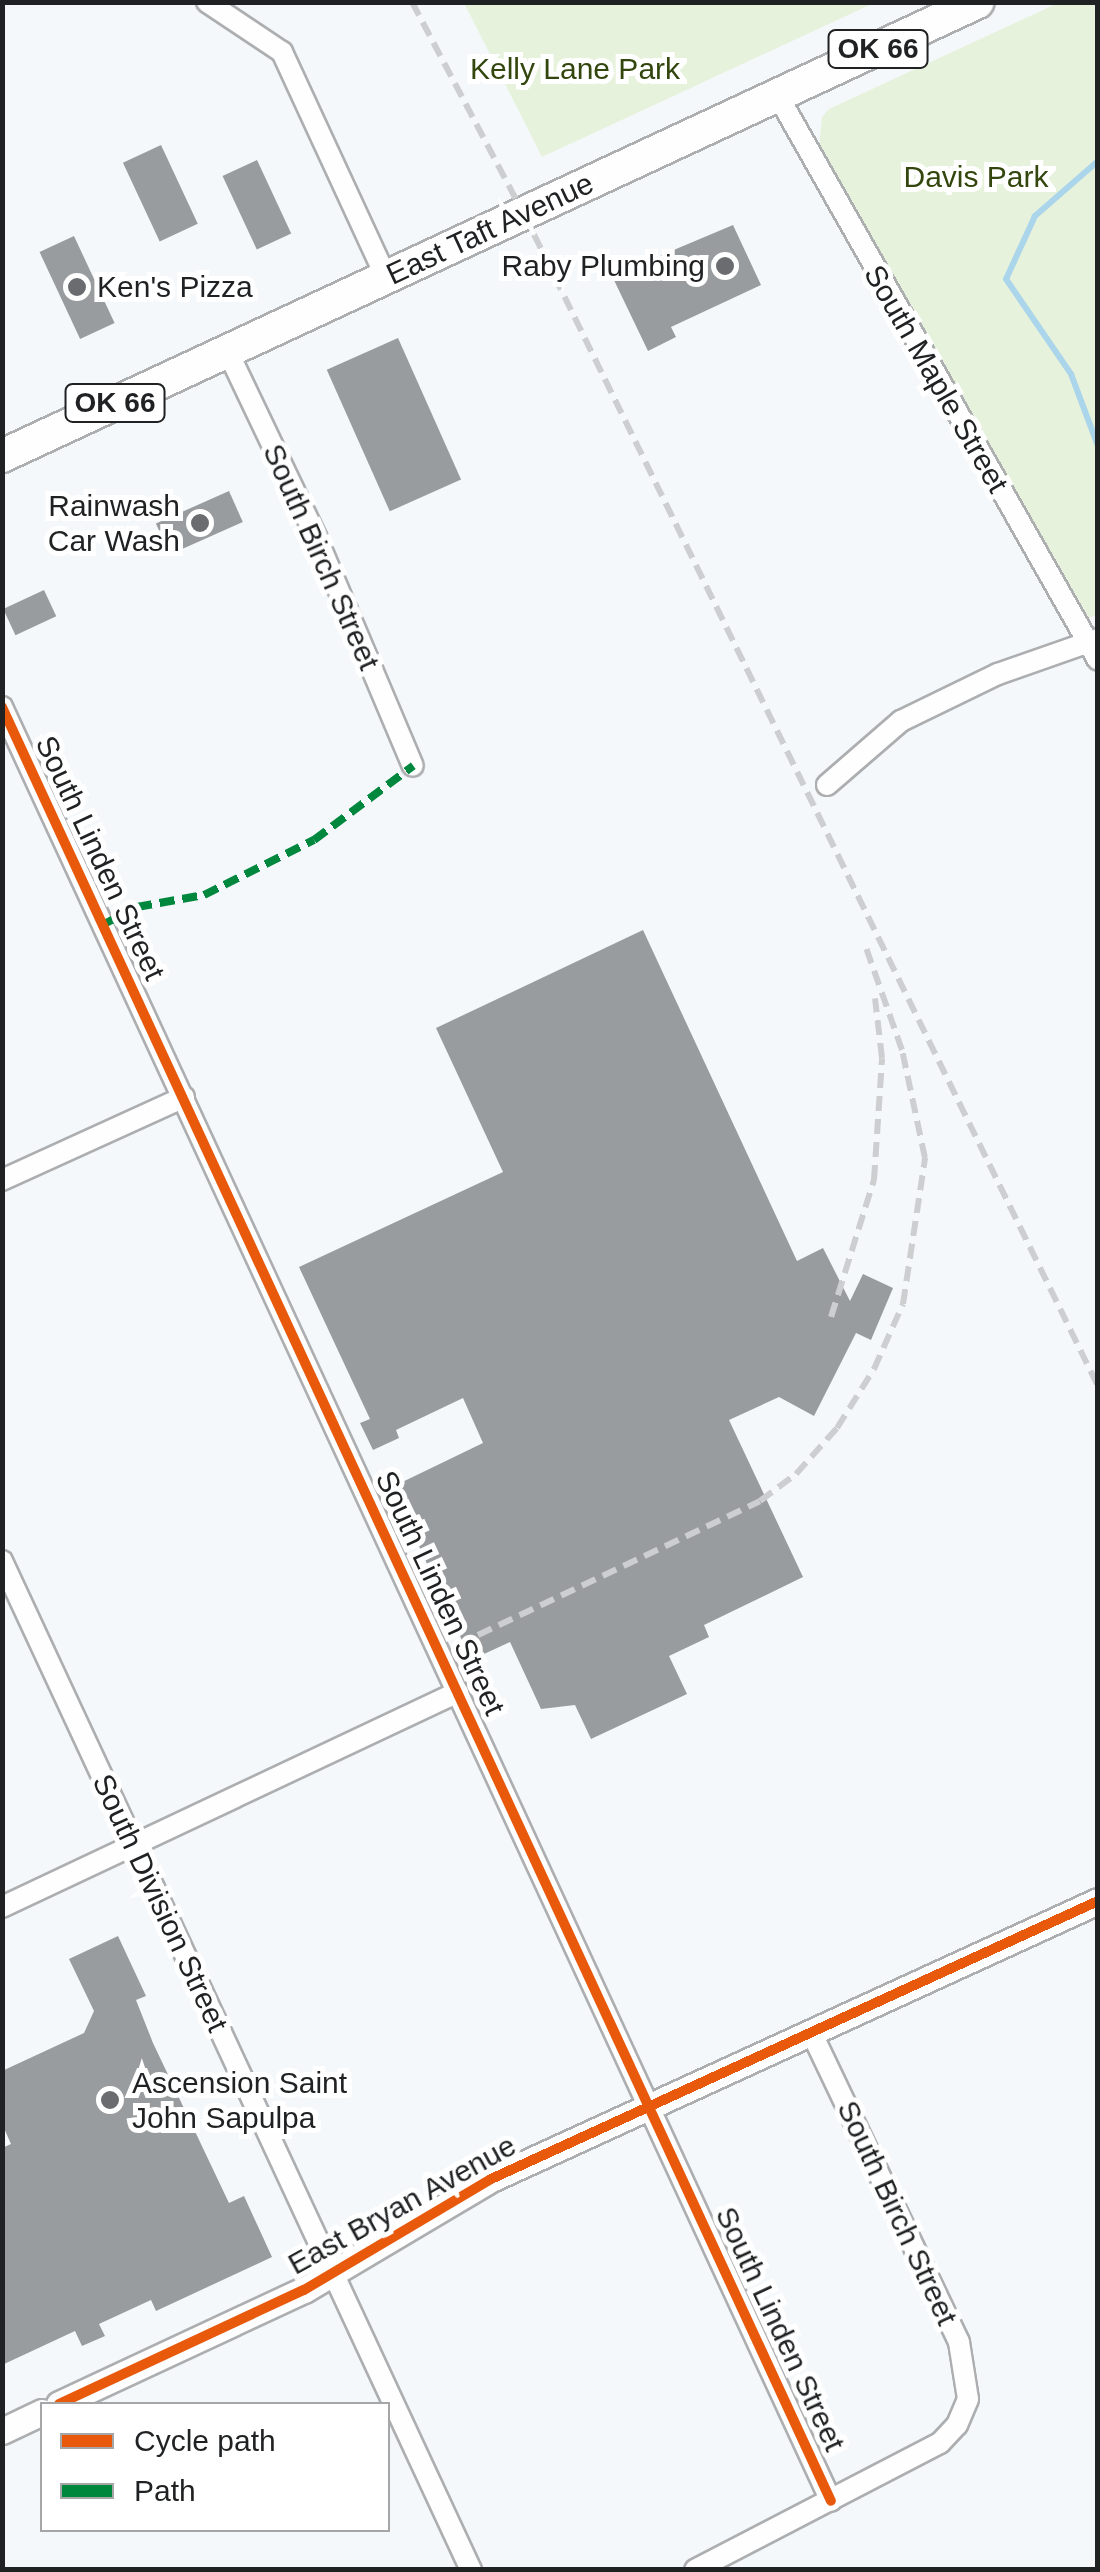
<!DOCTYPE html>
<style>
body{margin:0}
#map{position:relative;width:1100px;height:2572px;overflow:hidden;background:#f5f8fb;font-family:Helvetica,sans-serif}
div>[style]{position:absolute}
.green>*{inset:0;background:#e7f2dc}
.stream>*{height:6px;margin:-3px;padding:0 3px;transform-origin:3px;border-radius:3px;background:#aad5ea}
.building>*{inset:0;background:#999c9e;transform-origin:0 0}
.roads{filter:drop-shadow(2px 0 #acaeb0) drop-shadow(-2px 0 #acaeb0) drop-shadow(0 2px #acaeb0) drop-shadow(0 -2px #acaeb0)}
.minor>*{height:20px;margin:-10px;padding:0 10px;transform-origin:10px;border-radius:10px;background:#fefefe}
.tertiary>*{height:25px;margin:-12.5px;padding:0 12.5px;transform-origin:12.5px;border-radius:12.5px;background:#fefefe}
.primary>*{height:32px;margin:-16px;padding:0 16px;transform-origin:16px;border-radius:16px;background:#fefefe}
.rail>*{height:6px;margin-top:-3px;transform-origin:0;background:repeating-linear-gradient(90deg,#cdcecf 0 15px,transparent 0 23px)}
.quiet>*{height:8px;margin-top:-4px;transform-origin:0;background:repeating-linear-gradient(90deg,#00873e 0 15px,transparent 0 23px)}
.cycleway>*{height:10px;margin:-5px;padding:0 5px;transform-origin:5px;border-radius:5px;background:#e8590c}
.dots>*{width:28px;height:28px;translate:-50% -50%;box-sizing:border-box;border:5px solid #fff;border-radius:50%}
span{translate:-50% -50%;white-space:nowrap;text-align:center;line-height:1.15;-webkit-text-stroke:10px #fff;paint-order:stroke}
.shield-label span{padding:2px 8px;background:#fff;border:2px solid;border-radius:8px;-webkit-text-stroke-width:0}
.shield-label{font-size:28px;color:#1f2123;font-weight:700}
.park-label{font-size:30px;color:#33460e}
.street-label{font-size:30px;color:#1f2123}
.poi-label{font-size:30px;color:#1f2123}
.right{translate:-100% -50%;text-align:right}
.left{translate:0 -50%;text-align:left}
.frame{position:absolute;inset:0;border:5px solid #1f2123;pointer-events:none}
.legend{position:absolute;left:40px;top:2402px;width:350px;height:130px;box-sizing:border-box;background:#fff;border:2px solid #a5a6a7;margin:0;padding:12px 18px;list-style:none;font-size:30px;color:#1f2123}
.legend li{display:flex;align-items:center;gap:20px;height:50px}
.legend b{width:50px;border:2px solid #a5a6a7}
</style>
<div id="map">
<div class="green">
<div style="clip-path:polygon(464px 3px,874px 3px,542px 157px)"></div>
<div style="clip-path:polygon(1058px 3px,1097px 3px,1097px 615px,1089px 618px,819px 148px,822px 117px,829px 109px)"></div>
</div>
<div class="stream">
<div style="left:1098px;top:161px;width:84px;rotate:138.9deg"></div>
<div style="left:1035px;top:216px;width:69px;rotate:114.7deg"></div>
<div style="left:1006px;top:279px;width:115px;rotate:55.6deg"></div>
<div style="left:1071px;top:374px;width:77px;rotate:69.4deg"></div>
<div style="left:1098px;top:483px;width:38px;rotate:90deg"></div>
</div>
<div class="building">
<div style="left:161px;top:145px;width:87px;height:42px;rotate:65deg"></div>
<div style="left:257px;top:160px;width:81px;height:38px;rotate:65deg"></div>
<div style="clip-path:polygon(733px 225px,761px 285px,671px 327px,676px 337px,648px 351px,612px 276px)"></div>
<div style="left:74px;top:236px;width:96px;height:38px;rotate:65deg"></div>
<div style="left:398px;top:338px;width:155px;height:78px;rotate:66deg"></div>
<div style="left:229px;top:491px;width:34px;height:80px;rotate:66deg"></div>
<div style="left:44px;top:590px;width:29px;height:45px;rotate:65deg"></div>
<div style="clip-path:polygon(643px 930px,797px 1261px,823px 1248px,850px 1301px,863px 1274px,893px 1288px,871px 1340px,856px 1333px,814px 1416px,779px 1397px,729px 1420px,803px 1577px,704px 1625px,709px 1637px,669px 1656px,687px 1694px,591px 1739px,575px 1705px,541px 1709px,510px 1642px,471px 1660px,392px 1487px,483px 1443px,463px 1398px,396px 1430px,399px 1438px,373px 1450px,360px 1423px,370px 1419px,299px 1267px,503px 1172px,436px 1028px)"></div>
<div style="clip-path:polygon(118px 1936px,146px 1996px,136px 2000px,153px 2043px,229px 2203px,244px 2196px,272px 2257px,156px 2311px,151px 2300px,99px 2324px,105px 2336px,82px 2346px,75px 2331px,2px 2365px,2px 2148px,11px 2144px,3px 2126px,2px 2071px,84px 2033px,94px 2011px,69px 1959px)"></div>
</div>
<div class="roads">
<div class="minor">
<div style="left:207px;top:2px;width:90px;rotate:33.7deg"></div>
<div style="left:282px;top:52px;width:248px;rotate:65.2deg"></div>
<div style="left:778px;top:96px;width:648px;rotate:60.43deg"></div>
<div style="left:227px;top:350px;width:209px;rotate:64.5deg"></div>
<div style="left:317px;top:539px;width:246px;rotate:67.1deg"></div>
<div style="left:2px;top:707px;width:1976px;rotate:65.2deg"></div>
<div style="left:827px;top:785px;width:98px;rotate:-40.9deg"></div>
<div style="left:901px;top:721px;width:108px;rotate:-25.9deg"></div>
<div style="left:998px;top:674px;width:106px;rotate:-19.3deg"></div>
<div style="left:2px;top:1180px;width:200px;rotate:-24.5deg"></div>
<div style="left:2px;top:1561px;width:1113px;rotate:65.07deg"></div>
<div style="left:2px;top:1907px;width:504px;rotate:-25.24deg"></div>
<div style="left:695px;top:2570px;width:276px;rotate:-27.4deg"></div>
<div style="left:940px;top:2443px;width:25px;rotate:-47deg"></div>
<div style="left:957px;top:2425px;width:28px;rotate:-67deg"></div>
<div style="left:968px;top:2399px;width:58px;rotate:-99deg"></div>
<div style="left:959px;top:2342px;width:344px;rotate:-115.5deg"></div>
</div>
<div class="tertiary">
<div style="left:59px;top:2404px;width:270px;rotate:-25deg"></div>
<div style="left:304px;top:2290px;width:217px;rotate:-30.7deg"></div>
<div style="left:491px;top:2179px;width:668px;rotate:-24.61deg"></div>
<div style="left:2px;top:2431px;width:44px;rotate:-25.4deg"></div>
</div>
<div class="primary">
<div style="left:2px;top:456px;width:1076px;rotate:-24.95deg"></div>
</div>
</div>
<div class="rail">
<div style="left:412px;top:2px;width:240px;rotate:62.2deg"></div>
<div style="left:524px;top:214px;width:1305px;rotate:63.91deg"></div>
<div style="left:831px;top:1317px;width:144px;rotate:-72.6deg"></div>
<div style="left:874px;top:1180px;width:122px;rotate:-86.2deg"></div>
<div style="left:882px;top:1058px;width:60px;rotate:-96.7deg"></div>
<div style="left:478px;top:1635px;width:312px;rotate:-25.4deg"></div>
<div style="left:760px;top:1501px;width:45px;rotate:-36.9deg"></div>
<div style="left:796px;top:1474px;width:62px;rotate:-48.3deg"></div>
<div style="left:837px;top:1428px;width:70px;rotate:-57.9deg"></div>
<div style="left:874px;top:1369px;width:71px;rotate:-66deg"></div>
<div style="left:903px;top:1304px;width:148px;rotate:-81.4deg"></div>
<div style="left:925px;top:1158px;width:110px;rotate:-102deg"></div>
<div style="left:902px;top:1050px;width:111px;rotate:-109.4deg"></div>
</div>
<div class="quiet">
<div style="left:104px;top:924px;width:37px;rotate:-27deg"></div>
<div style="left:137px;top:907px;width:68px;rotate:-10.2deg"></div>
<div style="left:204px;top:895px;width:123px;rotate:-26.6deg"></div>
<div style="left:314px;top:840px;width:124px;rotate:-36.8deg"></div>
</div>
<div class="cycleway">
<div style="left:2px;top:707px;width:1976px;rotate:65.2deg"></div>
<div style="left:59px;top:2404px;width:270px;rotate:-25deg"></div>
<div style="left:304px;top:2290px;width:217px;rotate:-30.7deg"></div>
<div style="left:491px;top:2179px;width:668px;rotate:-24.61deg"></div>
</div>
<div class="dots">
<div style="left:725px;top:266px;background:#6a6c6f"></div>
<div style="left:77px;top:287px;background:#6a6c6f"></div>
<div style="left:200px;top:523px;background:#6a6c6f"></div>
<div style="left:110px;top:2100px;background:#6a6c6f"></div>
</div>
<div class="shield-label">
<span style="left:878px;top:49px">OK 66</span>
<span style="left:115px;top:403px">OK 66</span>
</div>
<div class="park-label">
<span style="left:575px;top:69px">Kelly Lane Park</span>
<span style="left:976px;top:177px">Davis Park</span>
</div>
<div class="street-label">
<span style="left:490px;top:229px;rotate:-25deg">East Taft Avenue</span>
<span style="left:936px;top:379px;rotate:60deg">South Maple Street</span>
<span style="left:321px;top:557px;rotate:66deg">South Birch Street</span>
<span style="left:100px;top:858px;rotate:65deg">South Linden Street</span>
<span style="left:440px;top:1593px;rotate:65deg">South Linden Street</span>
<span style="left:160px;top:1903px;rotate:65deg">South Division Street</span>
<span style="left:402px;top:2205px;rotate:-29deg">East Bryan Avenue</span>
<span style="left:897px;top:2213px;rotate:65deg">South Birch Street</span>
<span style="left:780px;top:2329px;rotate:65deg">South Linden Street</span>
</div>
<div class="poi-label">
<span class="right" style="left:705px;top:266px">Raby Plumbing</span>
<span class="left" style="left:97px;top:287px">Ken's Pizza</span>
<span class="right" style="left:180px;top:523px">Rainwash<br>Car Wash</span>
<span class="left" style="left:132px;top:2100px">Ascension Saint<br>John Sapulpa</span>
</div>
<div class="frame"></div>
<ul class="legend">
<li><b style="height:12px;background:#e8590c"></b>Cycle path</li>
<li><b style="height:12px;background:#00873e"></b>Path</li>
</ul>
</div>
